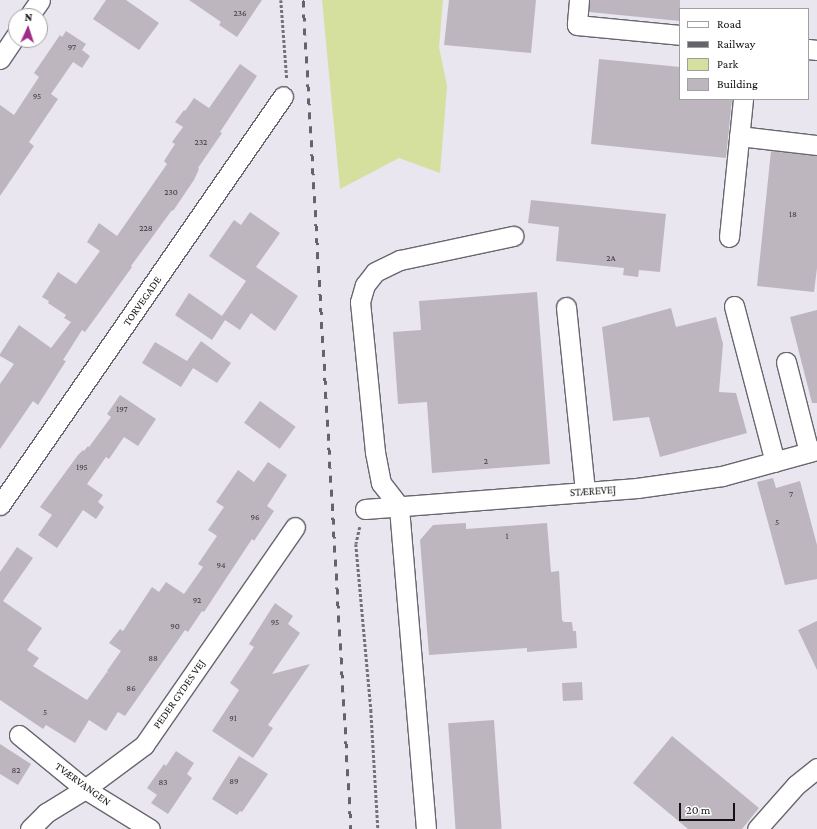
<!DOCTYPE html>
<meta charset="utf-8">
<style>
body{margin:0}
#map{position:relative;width:817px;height:829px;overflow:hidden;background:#e9e6f0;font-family:"Crimson Pro",serif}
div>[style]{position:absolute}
.green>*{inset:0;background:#d5df9e}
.building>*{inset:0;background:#bdb6be;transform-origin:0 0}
.path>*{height:2.5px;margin-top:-1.25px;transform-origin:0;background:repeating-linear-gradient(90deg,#737177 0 3px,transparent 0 5px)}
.roads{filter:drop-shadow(1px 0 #69666f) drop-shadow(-1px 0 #69666f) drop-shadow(0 1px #69666f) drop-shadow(0 -1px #69666f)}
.minor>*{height:19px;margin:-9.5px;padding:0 9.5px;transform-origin:9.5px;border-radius:9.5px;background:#fff}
.rail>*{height:3px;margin-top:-1.5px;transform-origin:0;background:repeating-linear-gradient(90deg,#66646a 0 7px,transparent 0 14px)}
span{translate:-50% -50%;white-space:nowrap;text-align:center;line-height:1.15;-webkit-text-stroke:3px #fff;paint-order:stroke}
.number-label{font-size:9px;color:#3d3a3e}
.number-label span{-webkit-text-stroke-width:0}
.street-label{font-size:11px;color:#121114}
.legend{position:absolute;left:679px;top:8px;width:130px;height:92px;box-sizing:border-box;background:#fff;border:1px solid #a0a0a1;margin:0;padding:5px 7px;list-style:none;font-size:12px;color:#121114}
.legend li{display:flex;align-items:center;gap:8px;height:20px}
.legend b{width:20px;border:1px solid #a0a0a1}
.north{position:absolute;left:8px;top:8px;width:40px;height:40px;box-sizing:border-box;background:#fff;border:1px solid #a0a0a1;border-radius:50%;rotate:3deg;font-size:11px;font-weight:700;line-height:16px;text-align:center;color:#121114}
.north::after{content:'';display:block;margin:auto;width:14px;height:18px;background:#9f2c88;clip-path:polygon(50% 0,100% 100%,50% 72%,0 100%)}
.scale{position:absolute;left:679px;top:803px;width:56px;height:18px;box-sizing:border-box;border:2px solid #121114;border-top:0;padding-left:5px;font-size:12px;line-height:14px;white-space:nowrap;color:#121114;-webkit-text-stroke:3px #fff;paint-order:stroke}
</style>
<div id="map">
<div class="green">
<div style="clip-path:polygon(322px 0,443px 0,439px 47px,447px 86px,440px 173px,399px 158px,340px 189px)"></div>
</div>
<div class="building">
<div style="clip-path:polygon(106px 0,126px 0,159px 23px,139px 50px,93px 19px)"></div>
<div style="clip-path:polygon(189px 0,262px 0,237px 37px,219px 25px,221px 22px)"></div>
<div style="clip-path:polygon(449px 0,536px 0,531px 53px,444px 45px)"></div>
<div style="clip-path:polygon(590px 0,680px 0,680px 21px,589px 12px)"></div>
<div style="clip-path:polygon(66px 31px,86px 44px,82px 50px,90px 56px,82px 68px,73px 62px,51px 94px,58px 99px,29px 142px,34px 146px,0 196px,0 105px,14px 115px,39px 77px,34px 73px,60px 35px,62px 37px)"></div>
<div style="clip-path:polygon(599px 59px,680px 67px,680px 99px,732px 99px,726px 158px,591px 144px)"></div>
<div style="clip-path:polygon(240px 64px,257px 76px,220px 132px,222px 133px,198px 168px,199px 169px,194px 180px,173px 211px,172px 210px,131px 266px,132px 267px,101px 310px,85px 332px,82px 330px,63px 360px,66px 361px,38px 405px,33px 401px,0 449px,0 384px,14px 364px,0 356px,0 354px,19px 325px,51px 348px,71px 322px,64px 318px,66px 315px,48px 303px,49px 301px,42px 297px,58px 272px,76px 284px,100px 251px,87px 242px,99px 223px,117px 236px,167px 164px,164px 161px,175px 144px,172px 142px,183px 127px,175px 122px,184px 110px,185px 111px,194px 98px,209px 108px)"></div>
<div style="clip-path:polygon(771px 151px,817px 156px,817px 268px,814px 292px,757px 286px)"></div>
<div style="clip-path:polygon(531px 200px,666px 214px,660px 272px,639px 270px,638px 277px,623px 275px,624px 268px,556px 261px,559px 227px,528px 223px)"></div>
<div style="clip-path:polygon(250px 212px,280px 233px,256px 267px,298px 296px,275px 331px,251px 313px,240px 330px,225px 320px,212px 340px,175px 315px,189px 293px,222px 316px,246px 281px,209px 256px,234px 220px,241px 225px)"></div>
<div style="clip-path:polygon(537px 292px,550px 464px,432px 473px,427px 402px,398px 404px,393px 332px,421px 330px,419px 301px)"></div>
<div style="clip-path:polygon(671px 308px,676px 327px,716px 317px,723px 344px,719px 392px,736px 393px,747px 433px,660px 457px,649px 417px,613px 421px,602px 327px)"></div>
<div style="clip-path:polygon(817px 310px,817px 403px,812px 403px,790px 317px)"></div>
<div style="clip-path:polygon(201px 341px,231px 363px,217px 383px,193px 368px,181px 387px,142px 363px,155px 342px,187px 361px)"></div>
<div style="clip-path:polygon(120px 395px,156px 419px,138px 446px,124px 437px,109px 459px,106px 457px,87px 484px,103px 495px,98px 502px,104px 507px,96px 519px,83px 510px,57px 548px,38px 535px,52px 515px,40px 507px,78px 455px,83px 450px,84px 451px,88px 446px,89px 447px,111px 417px,107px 414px)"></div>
<div style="left:260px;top:401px;width:44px;height:27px;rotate:36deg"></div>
<div style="clip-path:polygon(268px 462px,287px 475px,267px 506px,274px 511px,254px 541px,252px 539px,204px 612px,202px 611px,188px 632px,185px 630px,125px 716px,118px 712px,106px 731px,89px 720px,75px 743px,46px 725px,43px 729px,0 700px,0 572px,17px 547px,33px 558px,3px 601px,42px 628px,27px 650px,39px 658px,33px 666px,87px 700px,107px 672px,109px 673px,107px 671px,121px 651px,109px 643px,120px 629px,123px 631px,152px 587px,159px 592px,166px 582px,184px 594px,203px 567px,198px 564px,217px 536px,208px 530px,224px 507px,216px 502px,238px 470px,254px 482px)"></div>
<div style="clip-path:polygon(773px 478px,776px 488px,800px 481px,817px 545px,817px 579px,785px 585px,757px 482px)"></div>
<div style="clip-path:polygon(466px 523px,466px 529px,547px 523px,551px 572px,559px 571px,562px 620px,564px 622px,572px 622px,573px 631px,576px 631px,577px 648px,527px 652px,527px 648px,429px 655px,420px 540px,433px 525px)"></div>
<div style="clip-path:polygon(275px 603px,293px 616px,288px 624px,300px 633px,272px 674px,310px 664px,268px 725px,273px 728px,253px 758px,212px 731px,239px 690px,230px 683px,254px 647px,249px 644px)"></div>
<div style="clip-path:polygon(817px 621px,817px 670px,798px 630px)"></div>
<div style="left:582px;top:682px;width:18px;height:20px;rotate:87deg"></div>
<div style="left:494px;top:720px;width:109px;height:46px;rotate:86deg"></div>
<div style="clip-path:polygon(672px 736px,759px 808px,742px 829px,688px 829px,633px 783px)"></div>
<div style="clip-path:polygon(0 744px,31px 764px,18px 785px,0 774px)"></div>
<div style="clip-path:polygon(176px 751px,194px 763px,187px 774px,192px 778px,168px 814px,151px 803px,157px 795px,147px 788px,164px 764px,166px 766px)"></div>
<div style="clip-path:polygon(239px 756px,268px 774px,242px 812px,240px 811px,237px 815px,212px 799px)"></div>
</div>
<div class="path">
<div style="left:281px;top:0;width:79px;rotate:85.7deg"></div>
<div style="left:360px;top:527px;width:17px;rotate:103deg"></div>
<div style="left:356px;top:544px;width:167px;rotate:84.8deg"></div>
<div style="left:371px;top:710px;width:119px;rotate:86.6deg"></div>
</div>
<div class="roads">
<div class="minor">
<div style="left:579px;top:0;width:25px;rotate:95deg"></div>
<div style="left:577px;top:25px;width:103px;rotate:5.5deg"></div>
<div style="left:29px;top:16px;width:19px;rotate:-55deg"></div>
<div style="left:808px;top:49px;width:9px;rotate:6deg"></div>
<div style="left:0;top:59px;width:29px;rotate:-56deg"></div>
<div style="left:739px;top:136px;width:79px;rotate:6.6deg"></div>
<div style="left:729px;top:237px;width:139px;rotate:-84.2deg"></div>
<div style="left:734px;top:306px;width:161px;rotate:75.3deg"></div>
<div style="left:566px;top:307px;width:186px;rotate:84.1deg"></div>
<div style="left:786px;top:362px;width:93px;rotate:75.7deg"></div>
<div style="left:0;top:505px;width:497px;rotate:-55.3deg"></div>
<div style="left:365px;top:509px;width:273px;rotate:-4.4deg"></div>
<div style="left:637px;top:488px;width:86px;rotate:-8deg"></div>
<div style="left:722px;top:476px;width:98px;rotate:-15.3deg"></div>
<div style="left:19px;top:735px;width:85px;rotate:39.3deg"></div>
<div style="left:85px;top:789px;width:76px;rotate:31.6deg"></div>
<div style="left:30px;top:829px;width:23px;rotate:-45deg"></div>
<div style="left:46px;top:813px;width:46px;rotate:-31.6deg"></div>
<div style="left:85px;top:789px;width:74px;rotate:-36.7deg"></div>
<div style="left:144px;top:745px;width:265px;rotate:-55.3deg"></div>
<div style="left:426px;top:829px;width:324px;rotate:-94.8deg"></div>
<div style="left:399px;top:506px;width:29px;rotate:-128deg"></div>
<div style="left:381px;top:483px;width:32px;rotate:-101deg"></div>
<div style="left:375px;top:452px;width:151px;rotate:-95.7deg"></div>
<div style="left:360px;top:302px;width:18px;rotate:-74deg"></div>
<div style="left:365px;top:285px;width:16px;rotate:-52deg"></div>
<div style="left:375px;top:272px;width:28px;rotate:-26deg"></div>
<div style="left:400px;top:260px;width:116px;rotate:-12deg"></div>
<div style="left:757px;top:829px;width:59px;rotate:-48.4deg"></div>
<div style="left:796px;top:785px;width:27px;rotate:-39deg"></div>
</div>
</div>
<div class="rail">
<div style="left:303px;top:0;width:830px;rotate:86.69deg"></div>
</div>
<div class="number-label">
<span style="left:240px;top:13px">236</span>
<span style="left:72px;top:47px">97</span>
<span style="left:37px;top:96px">95</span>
<span style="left:201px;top:142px">232</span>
<span style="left:171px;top:192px">230</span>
<span style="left:793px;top:214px">18</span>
<span style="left:146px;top:228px">228</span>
<span style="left:611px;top:258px">2A</span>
<span style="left:122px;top:409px">197</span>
<span style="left:486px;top:461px">2</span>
<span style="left:82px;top:467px">195</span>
<span style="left:791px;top:494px">7</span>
<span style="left:255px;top:517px">96</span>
<span style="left:777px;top:522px">5</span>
<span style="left:507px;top:536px">1</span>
<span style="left:221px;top:565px">94</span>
<span style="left:197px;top:600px">92</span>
<span style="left:275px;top:622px">95</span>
<span style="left:175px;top:626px">90</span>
<span style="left:153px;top:658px">88</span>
<span style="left:131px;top:688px">86</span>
<span style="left:45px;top:712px">5</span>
<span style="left:233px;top:718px">91</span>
<span style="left:16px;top:770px">82</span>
<span style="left:234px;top:781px">89</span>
<span style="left:163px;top:782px">83</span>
</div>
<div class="street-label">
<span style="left:142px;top:301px;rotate:-55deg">TORVEGADE</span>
<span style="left:593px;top:491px;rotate:-4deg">STÆREVEJ</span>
<span style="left:179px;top:694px;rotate:-55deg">PEDER GYDES VEJ</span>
<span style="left:83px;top:784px;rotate:36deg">TVÆRVANGEN</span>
</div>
<ul class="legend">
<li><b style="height:5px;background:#fff"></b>Road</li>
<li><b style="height:5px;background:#66646a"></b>Railway</li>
<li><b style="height:11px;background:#d5df9e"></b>Park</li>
<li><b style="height:11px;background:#bdb6be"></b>Building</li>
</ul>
<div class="north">N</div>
<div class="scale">20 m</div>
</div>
